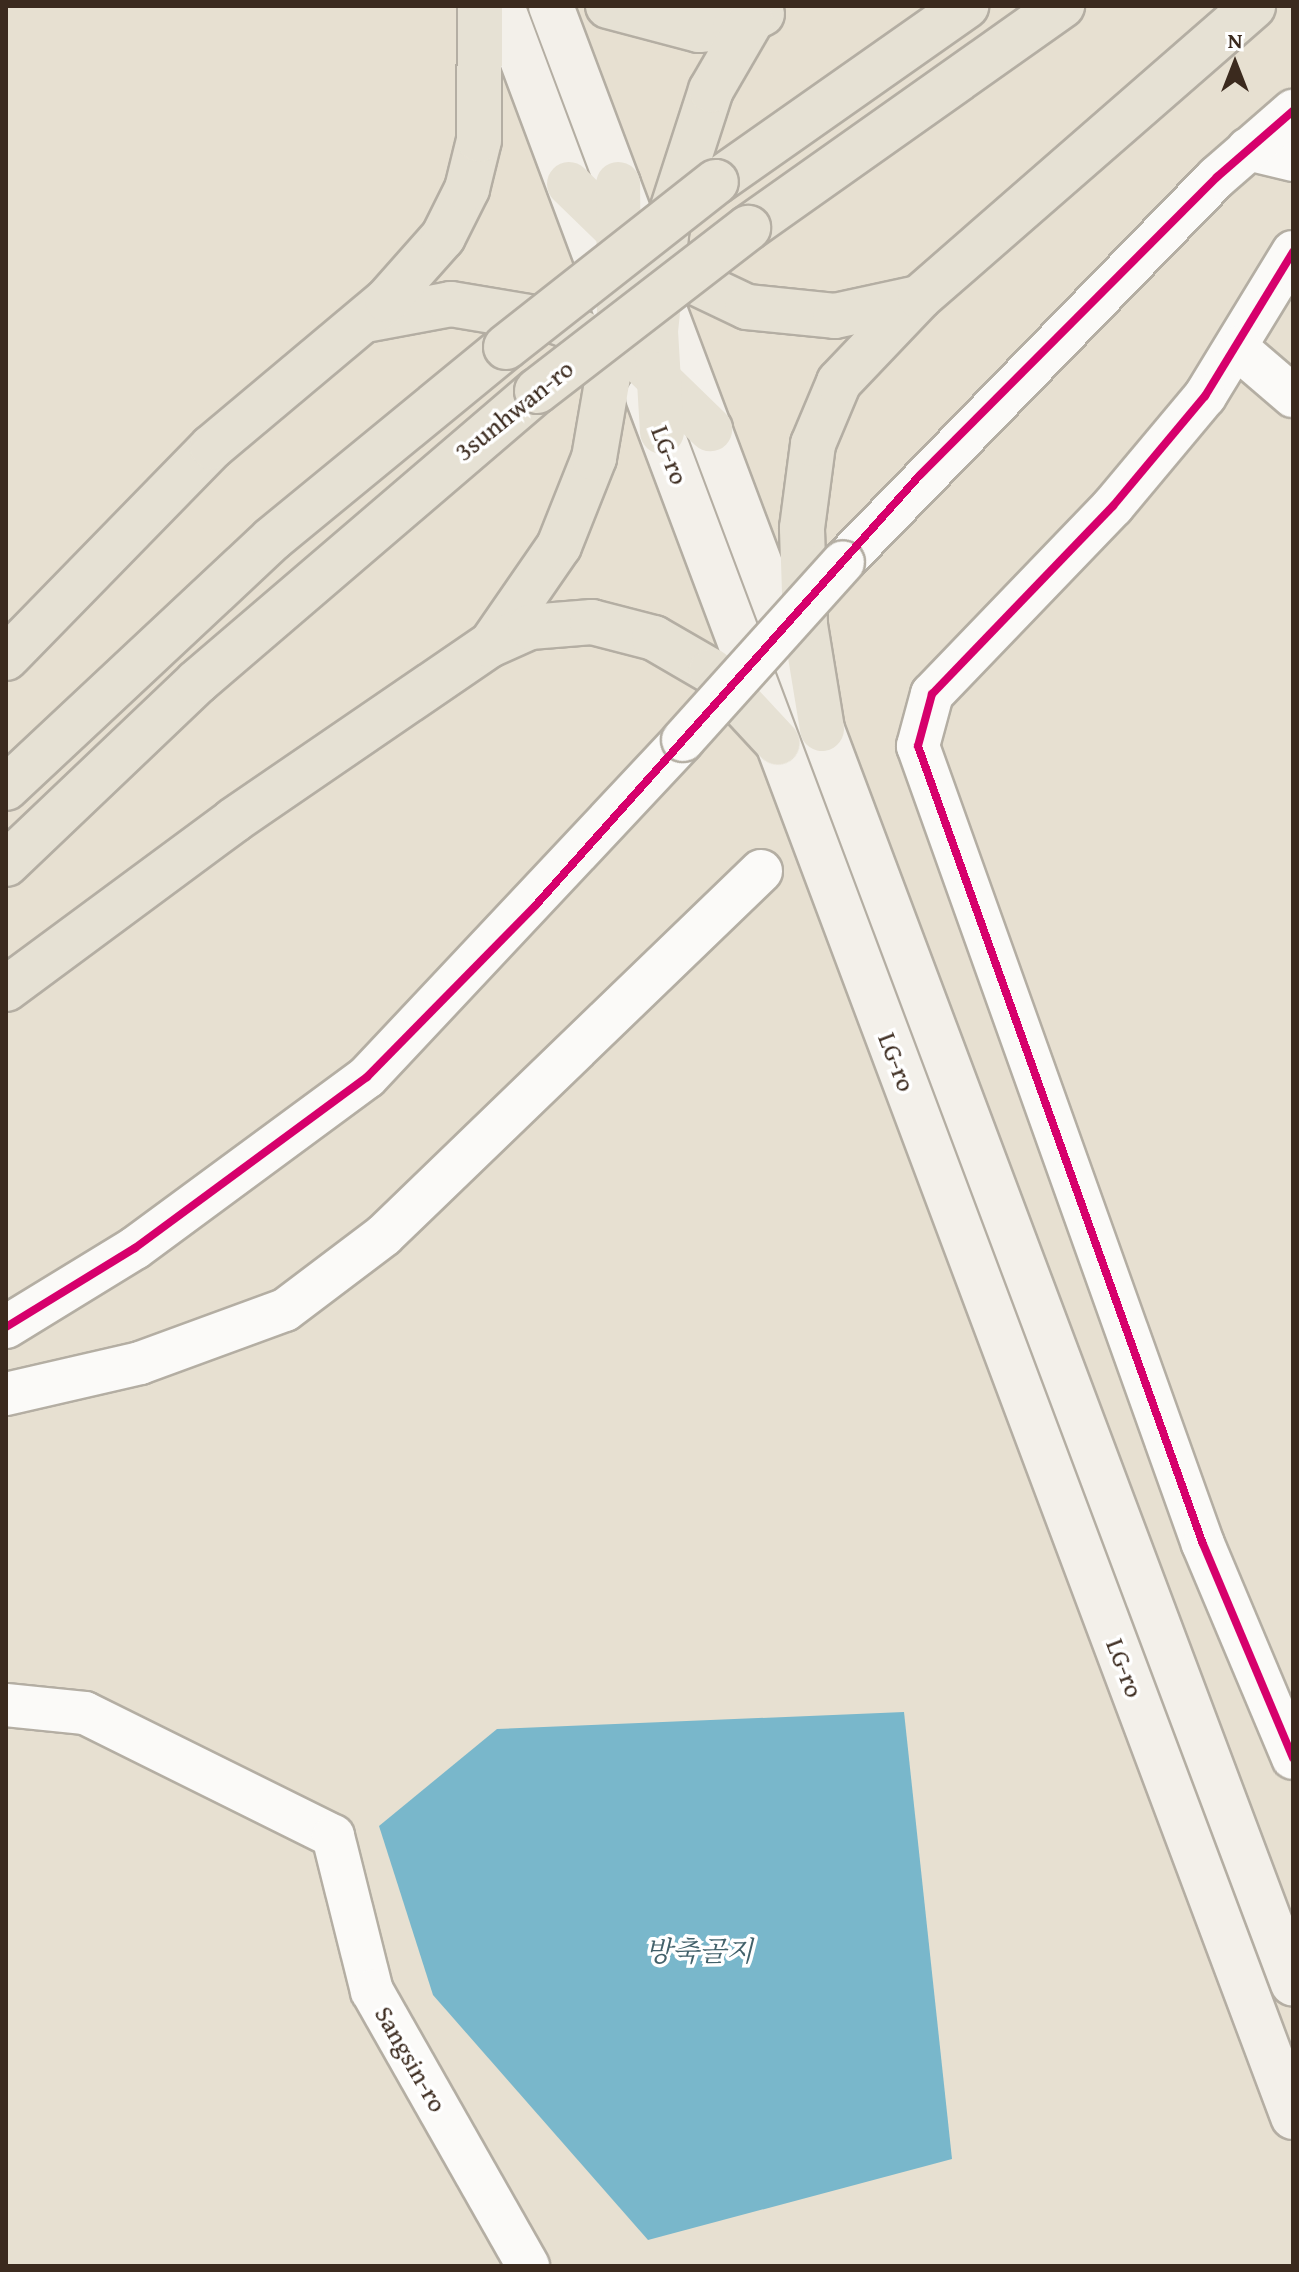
<!DOCTYPE html>
<meta charset="utf-8">
<style>
body{margin:0}
#map{position:relative;width:1299px;height:2272px;overflow:hidden;background:#e7e0d1;font-family:"Gentium Book Plus","Noto Serif KR",serif}
div>[style]{position:absolute}
.water>*{inset:0;background:#79b7cb}
.roads{filter:drop-shadow(2px 0 #b4aea3) drop-shadow(-2px 0 #b4aea3) drop-shadow(0 2px #b4aea3) drop-shadow(0 -2px #b4aea3)}
.minor>*{height:42px;margin:-21px;padding:0 21px;transform-origin:21px;border-radius:21px;background:#fbfaf8}
.secondary>*{height:44px;margin:-22px;padding:0 22px;transform-origin:22px;border-radius:22px;background:#f3f0ea}
.trunk>*{height:44px;margin:-22px;padding:0 22px;transform-origin:22px;border-radius:22px;background:#e6e1d4}
.bridges{filter:drop-shadow(2px 0 #b4aea3) drop-shadow(-2px 0 #b4aea3) drop-shadow(0 2px #b4aea3) drop-shadow(0 -2px #b4aea3)}
.minor-bridge>*{height:42px;margin:-21px;padding:0 21px;transform-origin:21px;border-radius:21px;background:#fbfaf8}
.trunk-bridge>*{height:44px;margin:-22px;padding:0 22px;transform-origin:22px;border-radius:22px;background:#e6e1d4}
.cycleway>*{height:8px;margin:-4px;padding:0 4px;transform-origin:4px;border-radius:4px;background:#d6006c}
span{translate:-50% -50%;white-space:nowrap;text-align:center;line-height:1.15;-webkit-text-stroke:7px #fff;paint-order:stroke}
.street-label{font-size:26px;color:#3b2a1e}
.water-label{font-size:28px;color:#42616a;font-style:italic}
.frame{position:absolute;inset:0;border:8px solid #3b2a1e;pointer-events:none}
.north{position:absolute;left:1195px;top:24px;width:80px;height:80px;-webkit-text-stroke:6px #fff;paint-order:stroke;rotate:0deg;font-size:22px;font-weight:700;line-height:32px;text-align:center;color:#3b2a1e}
.north::after{content:'';display:block;margin:auto;width:28px;height:36px;background:#3b2a1e;clip-path:polygon(50% 0,100% 100%,50% 72%,0 100%)}
</style>
<div id="map">
<div class="water">
<div style="clip-path:polygon(904px 1712px,952px 2159px,648px 2240px,433px 1995px,379px 1826px,497px 1729px)"></div>
</div>
<div class="roads">
<div class="minor">
<div style="left:1248px;top:149px;width:46px;rotate:13.7deg"></div>
<div style="left:1293px;top:252px;width:169px;rotate:121.4deg"></div>
<div style="left:1205px;top:396px;width:143px;rotate:129.9deg"></div>
<div style="left:1113px;top:506px;width:261px;rotate:133.9deg"></div>
<div style="left:932px;top:694px;width:54px;rotate:105.1deg"></div>
<div style="left:918px;top:746px;width:847px;rotate:70.35deg"></div>
<div style="left:1203px;top:1544px;width:232px;rotate:67.2deg"></div>
<div style="left:1237px;top:348px;width:74px;rotate:40.6deg"></div>
<div style="left:843px;top:562px;width:537px;rotate:-45.83deg"></div>
<div style="left:1217px;top:177px;width:101px;rotate:-41deg"></div>
<div style="left:6px;top:1327px;width:151px;rotate:-31.5deg"></div>
<div style="left:135px;top:1248px;width:288px;rotate:-36.4deg"></div>
<div style="left:367px;top:1077px;width:462px;rotate:-46.8deg"></div>
<div style="left:6px;top:1394px;width:138px;rotate:-13deg"></div>
<div style="left:140px;top:1363px;width:154px;rotate:-20.1deg"></div>
<div style="left:285px;top:1310px;width:124px;rotate:-37.1deg"></div>
<div style="left:384px;top:1235px;width:524px;rotate:-43.99deg"></div>
<div style="left:6px;top:1705px;width:79px;rotate:5.8deg"></div>
<div style="left:85px;top:1713px;width:277px;rotate:26.4deg"></div>
<div style="left:333px;top:1836px;width:160px;rotate:75.9deg"></div>
<div style="left:372px;top:1991px;width:316px;rotate:60.4deg"></div>
</div>
<div class="secondary">
<div style="left:502px;top:6px;width:320px;rotate:69.5deg"></div>
<div style="left:551px;top:6px;width:230px;rotate:69.4deg"></div>
<div style="left:657px;top:290px;width:1809px;rotate:69.42deg"></div>
<div style="left:648px;top:397px;width:1837px;rotate:69.44deg"></div>
</div>
<div class="trunk">
<div style="left:608px;top:6px;width:94px;rotate:14.8deg"></div>
<div style="left:699px;top:30px;width:36px;rotate:-5deg"></div>
<div style="left:735px;top:27px;width:30px;rotate:-26deg"></div>
<div style="left:716px;top:182px;width:306px;rotate:-35.1deg"></div>
<div style="left:569px;top:184px;width:107px;rotate:44.2deg"></div>
<div style="left:646px;top:259px;width:112px;rotate:25.4deg"></div>
<div style="left:747px;top:307px;width:88px;rotate:5.8deg"></div>
<div style="left:835px;top:316px;width:85px;rotate:-12.2deg"></div>
<div style="left:748px;top:228px;width:385px;rotate:-35.3deg"></div>
<div style="left:366px;top:320px;width:86px;rotate:-10.7deg"></div>
<div style="left:451px;top:304px;width:109px;rotate:9.5deg"></div>
<div style="left:559px;top:322px;width:90px;rotate:25.7deg"></div>
<div style="left:640px;top:361px;width:98px;rotate:44.2deg"></div>
<div style="left:662px;top:432px;width:101px;rotate:-93.4deg"></div>
<div style="left:656px;top:331px;width:106px;rotate:-84deg"></div>
<div style="left:667px;top:226px;width:143px;rotate:-72.1deg"></div>
<div style="left:711px;top:90px;width:80px;rotate:-59.9deg"></div>
<div style="left:492px;top:643px;width:118px;rotate:-55.4deg"></div>
<div style="left:559px;top:546px;width:95px;rotate:-68.3deg"></div>
<div style="left:594px;top:458px;width:147px;rotate:-80.2deg"></div>
<div style="left:619px;top:313px;width:129px;rotate:-90.4deg"></div>
<div style="left:6px;top:658px;width:295px;rotate:-45.7deg"></div>
<div style="left:212px;top:447px;width:229px;rotate:-40deg"></div>
<div style="left:387px;top:300px;width:84px;rotate:-48.4deg"></div>
<div style="left:443px;top:237px;width:54px;rotate:-63.4deg"></div>
<div style="left:467px;top:189px;width:50px;rotate:-76.2deg"></div>
<div style="left:479px;top:140px;width:134px;rotate:-89.6deg"></div>
<div style="left:822px;top:729px;width:105px;rotate:-99.3deg"></div>
<div style="left:805px;top:625px;width:97px;rotate:-91.8deg"></div>
<div style="left:802px;top:528px;width:85px;rotate:-82.5deg"></div>
<div style="left:813px;top:444px;width:67px;rotate:-67.2deg"></div>
<div style="left:839px;top:382px;width:117px;rotate:-46.4deg"></div>
<div style="left:920px;top:297px;width:442px;rotate:-41.1deg"></div>
<div style="left:6px;top:788px;width:364px;rotate:-43.1deg"></div>
<div style="left:272px;top:539px;width:303px;rotate:-39.4deg"></div>
<div style="left:6px;top:864px;width:264px;rotate:-43.6deg"></div>
<div style="left:197px;top:682px;width:448px;rotate:-40.6deg"></div>
<div style="left:6px;top:989px;width:284px;rotate:-36.5deg"></div>
<div style="left:234px;top:820px;width:310px;rotate:-34.4deg"></div>
<div style="left:490px;top:645px;width:44px;rotate:-24.2deg"></div>
<div style="left:530px;top:627px;width:62px;rotate:-4.6deg"></div>
<div style="left:592px;top:622px;width:64px;rotate:14.5deg"></div>
<div style="left:654px;top:638px;width:66px;rotate:30.1deg"></div>
<div style="left:711px;top:671px;width:98px;rotate:47.1deg"></div>
</div>
</div>
<div class="bridges">
<div class="minor-bridge">
<div style="left:683px;top:740px;width:239px;rotate:-48deg"></div>
</div>
<div class="trunk-bridge">
<div style="left:506px;top:347px;width:267px;rotate:-38.2deg"></div>
<div style="left:537px;top:391px;width:267px;rotate:-37.7deg"></div>
</div>
</div>
<div class="cycleway">
<div style="left:1293px;top:252px;width:169px;rotate:121.4deg"></div>
<div style="left:1205px;top:396px;width:143px;rotate:129.9deg"></div>
<div style="left:1113px;top:506px;width:261px;rotate:133.9deg"></div>
<div style="left:932px;top:694px;width:54px;rotate:105.1deg"></div>
<div style="left:918px;top:746px;width:847px;rotate:70.35deg"></div>
<div style="left:1203px;top:1544px;width:232px;rotate:67.2deg"></div>
<div style="left:6px;top:1327px;width:151px;rotate:-31.5deg"></div>
<div style="left:135px;top:1248px;width:288px;rotate:-36.4deg"></div>
<div style="left:367px;top:1077px;width:240px;rotate:-45.5deg"></div>
<div style="left:535px;top:906px;width:578px;rotate:-48.23deg"></div>
<div style="left:920px;top:475px;width:421px;rotate:-45.1deg"></div>
<div style="left:1217px;top:177px;width:101px;rotate:-41deg"></div>
</div>
<div class="street-label">
<span style="left:514px;top:410px;rotate:-39deg">3sunhwan-ro</span>
<span style="left:670px;top:455px;rotate:69deg">LG-ro</span>
<span style="left:897px;top:1062px;rotate:69deg">LG-ro</span>
<span style="left:1125px;top:1668px;rotate:69deg">LG-ro</span>
<span style="left:411px;top:2059px;rotate:60deg">Sangsin-ro</span>
</div>
<div class="water-label">
<span style="left:699px;top:1951px">방축골지</span>
</div>
<div class="frame"></div>
<div class="north">N</div>
</div>
